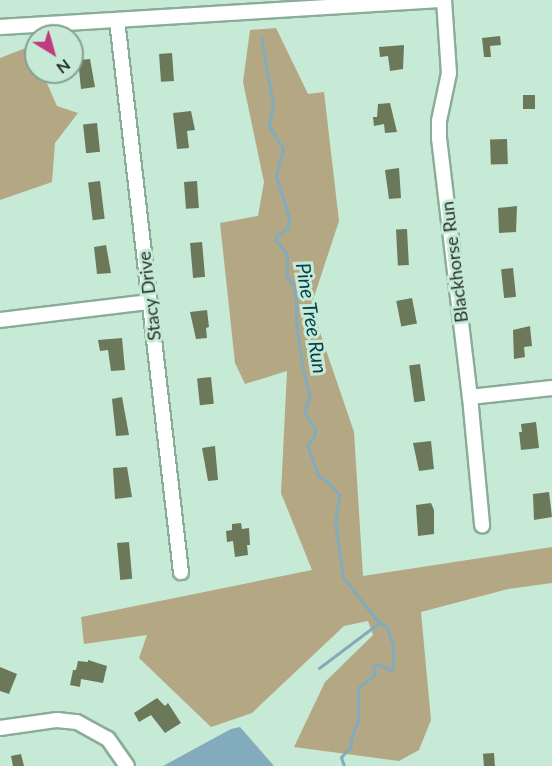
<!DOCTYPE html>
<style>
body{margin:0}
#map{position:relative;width:552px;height:766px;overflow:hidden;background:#c6ead5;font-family:Lato,sans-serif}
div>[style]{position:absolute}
.forest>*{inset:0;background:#b3a883}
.water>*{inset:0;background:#82acbd}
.stream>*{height:3px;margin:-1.5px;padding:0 1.5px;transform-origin:1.5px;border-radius:1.5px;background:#82acbd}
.building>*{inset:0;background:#6b7859;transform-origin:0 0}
.roads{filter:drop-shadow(2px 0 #8aad98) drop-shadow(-2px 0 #8aad98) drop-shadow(0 2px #8aad98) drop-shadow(0 -2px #8aad98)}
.minor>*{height:14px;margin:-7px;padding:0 7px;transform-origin:7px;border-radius:7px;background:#fff}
span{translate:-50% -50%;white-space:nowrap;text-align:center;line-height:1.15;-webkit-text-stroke:6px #c6ead5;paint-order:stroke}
.street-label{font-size:18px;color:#243229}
.water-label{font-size:20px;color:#003f52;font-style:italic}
.north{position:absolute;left:24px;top:24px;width:60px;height:60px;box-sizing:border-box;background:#c6ead5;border:2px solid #85a090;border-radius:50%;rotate:143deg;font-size:16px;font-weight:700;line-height:24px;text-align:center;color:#243229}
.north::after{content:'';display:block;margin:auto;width:21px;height:27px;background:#bf3a7e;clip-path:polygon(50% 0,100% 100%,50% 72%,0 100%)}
</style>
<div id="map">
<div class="forest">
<div style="clip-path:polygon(276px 28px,308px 94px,324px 92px,339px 221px,311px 306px,354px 432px,363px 576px,552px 547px,552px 583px,508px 589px,421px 612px,431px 720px,419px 750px,399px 761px,294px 747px,325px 682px,373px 635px,368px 621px,344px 626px,252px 713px,211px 727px,139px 658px,147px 635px,84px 644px,81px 617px,312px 570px,281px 493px,287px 371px,245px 384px,235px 363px,220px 223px,258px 216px,264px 182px,243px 82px,250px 30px)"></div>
<div style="clip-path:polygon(31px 46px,36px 57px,36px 72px,42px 72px,57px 106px,78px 113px,55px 143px,52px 182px,0 200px,0 58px)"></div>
</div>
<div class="water">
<div style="clip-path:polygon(240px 727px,274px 766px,163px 766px,231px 729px)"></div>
</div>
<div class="stream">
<div style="left:261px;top:38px;width:68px;rotate:79.8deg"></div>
<div style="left:273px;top:105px;width:21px;rotate:101deg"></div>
<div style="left:269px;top:126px;width:26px;rotate:58deg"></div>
<div style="left:283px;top:148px;width:29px;rotate:104deg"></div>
<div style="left:276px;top:176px;width:43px;rotate:72.4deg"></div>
<div style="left:289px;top:217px;width:12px;rotate:99deg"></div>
<div style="left:287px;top:229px;width:12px;rotate:149deg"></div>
<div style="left:277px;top:235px;width:6px;rotate:99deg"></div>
<div style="left:276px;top:241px;width:17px;rotate:50deg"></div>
<div style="left:287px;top:254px;width:23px;rotate:90deg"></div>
<div style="left:287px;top:277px;width:10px;rotate:53deg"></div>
<div style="left:293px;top:285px;width:15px;rotate:79deg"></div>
<div style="left:296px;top:300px;width:22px;rotate:90deg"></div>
<div style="left:296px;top:322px;width:43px;rotate:82.1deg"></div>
<div style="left:302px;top:365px;width:32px;rotate:76deg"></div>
<div style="left:310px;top:396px;width:16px;rotate:112deg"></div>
<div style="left:304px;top:411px;width:21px;rotate:59deg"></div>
<div style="left:315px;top:429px;width:8px;rotate:97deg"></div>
<div style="left:314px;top:437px;width:11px;rotate:131deg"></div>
<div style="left:307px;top:445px;width:33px;rotate:70deg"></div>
<div style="left:318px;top:476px;width:10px;rotate:29deg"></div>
<div style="left:327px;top:481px;width:18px;rotate:49deg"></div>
<div style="left:339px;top:495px;width:27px;rotate:98deg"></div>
<div style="left:335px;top:522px;width:56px;rotate:81.7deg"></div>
<div style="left:343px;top:577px;width:52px;rotate:52deg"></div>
<div style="left:375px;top:618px;width:16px;rotate:40deg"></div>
<div style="left:387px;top:628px;width:20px;rotate:72deg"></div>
<div style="left:393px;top:647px;width:18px;rotate:90deg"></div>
<div style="left:393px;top:665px;width:5px;rotate:112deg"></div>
<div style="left:391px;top:670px;width:14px;rotate:-155deg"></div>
<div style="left:378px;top:664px;width:6px;rotate:149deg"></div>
<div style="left:373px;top:667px;width:7px;rotate:74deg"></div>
<div style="left:375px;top:674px;width:22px;rotate:141deg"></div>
<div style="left:358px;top:688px;width:32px;rotate:90deg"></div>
<div style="left:358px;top:720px;width:19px;rotate:111deg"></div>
<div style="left:351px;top:738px;width:8px;rotate:90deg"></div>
<div style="left:351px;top:746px;width:15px;rotate:132deg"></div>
<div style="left:341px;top:757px;width:9px;rotate:72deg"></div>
<div style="left:319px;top:668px;width:76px;rotate:-37deg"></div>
</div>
<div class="building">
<div style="clip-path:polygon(500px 36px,501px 45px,490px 46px,491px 57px,484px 57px,482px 38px)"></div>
<div style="clip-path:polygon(404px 45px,403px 69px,390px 71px,388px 56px,380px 57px,379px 47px)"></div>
<div style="left:172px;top:53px;width:28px;height:13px;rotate:86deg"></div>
<div style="clip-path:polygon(90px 59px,95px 87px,81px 89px,78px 60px)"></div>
<div style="left:523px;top:95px;width:12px;height:14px"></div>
<div style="clip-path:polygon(390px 103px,397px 132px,385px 133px,384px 124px,374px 126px,373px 117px,377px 117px,378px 104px)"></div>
<div style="clip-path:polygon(191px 111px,195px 130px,187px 131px,189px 148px,177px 149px,173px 113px)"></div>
<div style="left:97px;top:123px;width:29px;height:14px;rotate:84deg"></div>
<div style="left:507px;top:139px;width:25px;height:17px;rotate:88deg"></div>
<div style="clip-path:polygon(399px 168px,401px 198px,389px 199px,385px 170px)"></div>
<div style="left:100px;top:181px;width:38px;height:12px;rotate:83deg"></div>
<div style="left:197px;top:181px;width:27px;height:13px;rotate:86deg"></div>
<div style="clip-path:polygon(517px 206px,516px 232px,499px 233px,498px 208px)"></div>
<div style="left:407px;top:229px;width:36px;height:11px;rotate:87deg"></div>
<div style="left:202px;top:242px;width:35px;height:12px;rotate:85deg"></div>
<div style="clip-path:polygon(106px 245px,111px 273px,97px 274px,94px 247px)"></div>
<div style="left:513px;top:268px;width:29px;height:12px;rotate:84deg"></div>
<div style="left:412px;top:298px;width:26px;height:16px;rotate:79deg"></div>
<div style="clip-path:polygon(207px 310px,209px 327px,206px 328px,207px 338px,196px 339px,190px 312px)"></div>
<div style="clip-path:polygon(530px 326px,532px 346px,524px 347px,525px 357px,514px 359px,513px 330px)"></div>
<div style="clip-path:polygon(122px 338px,125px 370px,111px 371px,108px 350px,100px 351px,98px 340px)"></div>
<div style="left:420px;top:364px;width:37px;height:11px;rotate:82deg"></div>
<div style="left:211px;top:377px;width:27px;height:14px;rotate:84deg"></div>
<div style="clip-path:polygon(122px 397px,129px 435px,116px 436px,112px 399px)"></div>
<div style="clip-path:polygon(536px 422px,539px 448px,521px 450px,519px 432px,522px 432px,521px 424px)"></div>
<div style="clip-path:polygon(431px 441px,434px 469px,419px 471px,413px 443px)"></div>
<div style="clip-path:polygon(215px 446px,218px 480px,208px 481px,202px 448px)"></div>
<div style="clip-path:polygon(127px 467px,132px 497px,115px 499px,113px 468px)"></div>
<div style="clip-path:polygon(549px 492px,552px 517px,534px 520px,533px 494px)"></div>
<div style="clip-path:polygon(431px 503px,434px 510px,434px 534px,418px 536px,416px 505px)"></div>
<div style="clip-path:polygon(241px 523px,242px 529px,249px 528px,250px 545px,247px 545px,248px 555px,235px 557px,233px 541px,227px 542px,226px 531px,232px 530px,232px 524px)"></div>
<div style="left:129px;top:542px;width:37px;height:12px;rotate:85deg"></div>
<div style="clip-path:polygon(88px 660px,107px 666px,103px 683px,81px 679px,80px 687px,70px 685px,73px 670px,76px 670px,78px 661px,88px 662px)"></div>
<div style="clip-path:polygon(0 667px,17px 674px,9px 694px,0 691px)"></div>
<div style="clip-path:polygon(157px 698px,165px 706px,168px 703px,181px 723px,165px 733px,151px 715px,139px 722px,134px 713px)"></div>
<div style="left:494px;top:753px;width:13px;height:11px;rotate:86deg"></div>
<div style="clip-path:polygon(21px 754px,24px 766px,13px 766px,11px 756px)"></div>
</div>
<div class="roads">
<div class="minor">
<div style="left:444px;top:0;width:73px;rotate:86.1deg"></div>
<div style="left:449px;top:73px;width:49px;rotate:101.8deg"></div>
<div style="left:439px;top:121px;width:17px;rotate:90deg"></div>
<div style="left:439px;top:138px;width:261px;rotate:83.2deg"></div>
<div style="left:470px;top:397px;width:129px;rotate:84.6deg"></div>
<div style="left:117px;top:20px;width:556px;rotate:83.39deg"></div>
<div style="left:0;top:27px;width:438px;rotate:-3.5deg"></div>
<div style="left:0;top:320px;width:150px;rotate:-6.9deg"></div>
<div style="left:470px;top:397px;width:82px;rotate:-6.3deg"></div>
<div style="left:0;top:728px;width:58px;rotate:-8deg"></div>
<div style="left:57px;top:720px;width:20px;rotate:6deg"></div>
<div style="left:77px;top:722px;width:35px;rotate:29deg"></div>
<div style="left:108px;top:739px;width:33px;rotate:55deg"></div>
</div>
</div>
<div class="street-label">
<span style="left:454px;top:262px;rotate:-97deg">Blackhorse Run</span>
<span style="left:149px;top:296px;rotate:-97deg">Stacy Drive</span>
</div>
<div class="water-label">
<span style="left:312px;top:318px;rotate:81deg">Pine Tree Run</span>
</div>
<div class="north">N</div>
</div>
